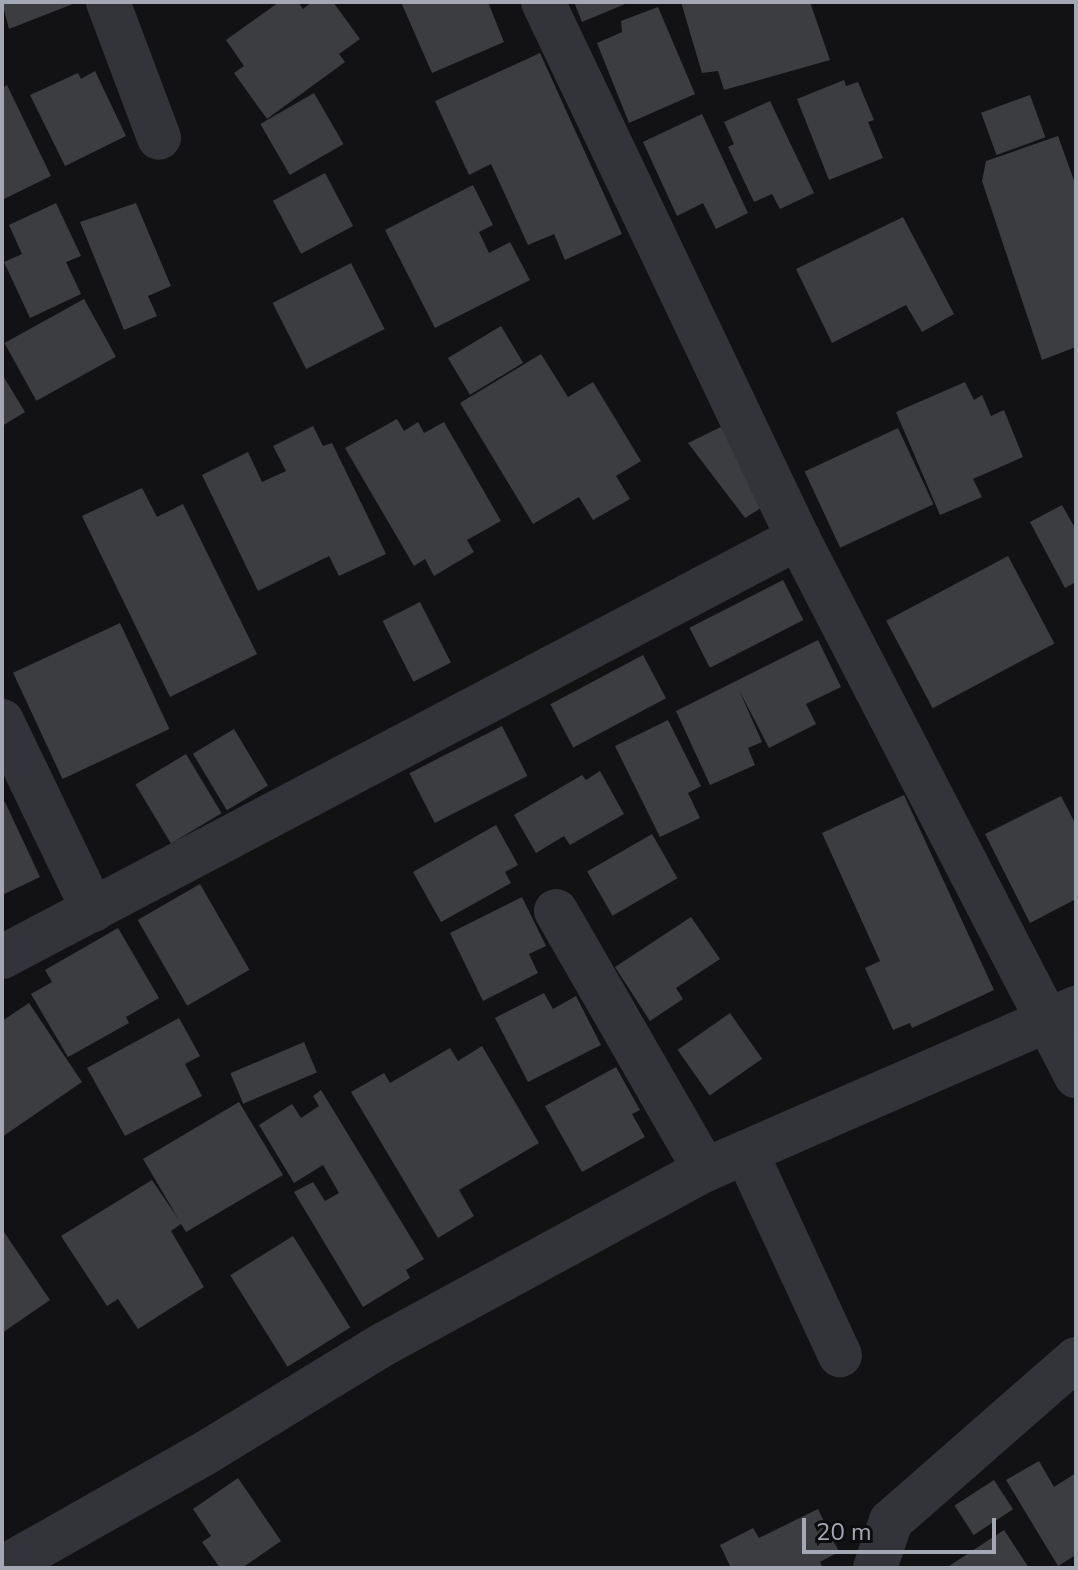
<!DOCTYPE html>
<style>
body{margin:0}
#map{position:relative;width:1078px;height:1570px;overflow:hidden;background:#121214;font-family:"Nunito Sans",sans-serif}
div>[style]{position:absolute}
.building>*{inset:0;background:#3c3d41;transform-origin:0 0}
.street>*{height:44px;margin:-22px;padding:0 22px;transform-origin:22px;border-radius:22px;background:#333439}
span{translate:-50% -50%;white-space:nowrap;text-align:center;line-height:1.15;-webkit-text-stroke:7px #0d0d0f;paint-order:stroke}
.frame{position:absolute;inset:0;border:4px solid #a4a8b5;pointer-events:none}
.scale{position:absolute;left:802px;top:1518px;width:194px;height:36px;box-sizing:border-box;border:4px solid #a4a8b5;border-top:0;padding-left:10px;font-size:24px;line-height:28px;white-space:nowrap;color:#a4a8b5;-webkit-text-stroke:6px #0d0d0f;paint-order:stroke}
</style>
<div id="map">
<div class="building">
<div style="clip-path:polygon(2px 2px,78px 2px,9px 29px)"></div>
<div style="clip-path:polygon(279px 2px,298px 2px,303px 9px,312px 2px,333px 2px,360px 39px,339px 54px,345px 62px,267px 119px,234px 73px,244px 66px,226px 40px)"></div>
<div style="clip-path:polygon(401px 2px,488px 2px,504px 42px,432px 73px)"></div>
<div style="clip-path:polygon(574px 2px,630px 2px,582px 22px)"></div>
<div style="clip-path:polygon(681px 2px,810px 2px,830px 60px,724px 90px,718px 71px,702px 73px)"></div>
<div style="clip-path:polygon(658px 7px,695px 94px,629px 123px,597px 43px,622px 32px,621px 21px)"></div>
<div style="clip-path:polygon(540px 53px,622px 234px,565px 260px,554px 234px,528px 245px,491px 164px,469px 175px,435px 101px)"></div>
<div style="clip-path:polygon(95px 71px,126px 136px,65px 166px,30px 95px,78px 73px,81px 79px)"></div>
<div style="clip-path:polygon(844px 80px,846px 86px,858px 82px,874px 120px,868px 122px,883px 158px,829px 180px,797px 99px)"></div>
<div style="clip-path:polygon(7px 85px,51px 176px,2px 200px,2px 88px)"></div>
<div style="left:314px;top:93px;width:59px;height:62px;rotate:60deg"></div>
<div style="left:1030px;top:95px;width:45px;height:52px;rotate:70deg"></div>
<div style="clip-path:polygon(770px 101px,814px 193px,780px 209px,772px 194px,754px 202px,728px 147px,734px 144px,724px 122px)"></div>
<div style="clip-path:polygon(702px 114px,748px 213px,716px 229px,703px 203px,677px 216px,643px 142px)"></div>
<div style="clip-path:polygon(1058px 136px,1076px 186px,1076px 347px,1042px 360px,982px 181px,986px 161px)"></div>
<div style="left:325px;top:173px;width:60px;height:59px;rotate:62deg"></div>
<div style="clip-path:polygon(473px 185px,493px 225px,479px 232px,489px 253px,510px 242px,530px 280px,435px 328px,385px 230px)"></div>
<div style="clip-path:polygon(56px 203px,81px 256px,66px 262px,81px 294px,30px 318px,4px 262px,22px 254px,9px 225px)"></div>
<div style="clip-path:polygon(136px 203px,171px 286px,148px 296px,157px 316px,124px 330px,80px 222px)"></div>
<div style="clip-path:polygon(903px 217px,954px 314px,922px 332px,906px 305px,832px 343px,796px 269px)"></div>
<div style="left:351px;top:263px;width:74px;height:88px;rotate:63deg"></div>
<div style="left:84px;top:299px;width:66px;height:91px;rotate:61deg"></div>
<div style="left:501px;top:326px;width:43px;height:62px;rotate:59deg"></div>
<div style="clip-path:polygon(541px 354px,568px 397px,593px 382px,641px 461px,616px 476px,630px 499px,593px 520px,579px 497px,533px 524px,460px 403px)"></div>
<div style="clip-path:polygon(2px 374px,25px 412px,2px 426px)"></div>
<div style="clip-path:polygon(965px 382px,974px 400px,982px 395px,991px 416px,1004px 410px,1023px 457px,973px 479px,982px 497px,940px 515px,896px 412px)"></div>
<div style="clip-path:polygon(397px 419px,404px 431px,418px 422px,424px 433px,444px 422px,501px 521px,467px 540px,474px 552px,434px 576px,425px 559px,414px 566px,345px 448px)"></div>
<div style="clip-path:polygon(727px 424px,769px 503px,745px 518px,688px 443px)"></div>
<div style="clip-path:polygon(313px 426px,323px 446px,332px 443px,386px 554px,339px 576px,329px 556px,258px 591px,202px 475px,248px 452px,262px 482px,286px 471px,273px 446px)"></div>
<div style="left:898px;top:428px;width:84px;height:103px;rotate:65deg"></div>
<div style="clip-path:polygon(142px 488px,157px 517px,183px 504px,257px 654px,170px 697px,82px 516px)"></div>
<div style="clip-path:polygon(1062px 505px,1076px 530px,1076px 582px,1065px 588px,1030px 522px)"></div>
<div style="left:1008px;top:556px;width:99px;height:138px;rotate:62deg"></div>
<div style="left:783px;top:580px;width:45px;height:105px;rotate:63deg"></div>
<div style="left:420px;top:602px;width:68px;height:42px;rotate:63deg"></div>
<div style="left:120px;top:623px;width:117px;height:118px;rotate:65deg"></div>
<div style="clip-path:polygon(818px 640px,841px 687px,806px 704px,816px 724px,769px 748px,739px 690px,762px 742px,748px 748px,755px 765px,710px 785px,676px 711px)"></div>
<div style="left:643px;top:655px;width:49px;height:105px;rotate:62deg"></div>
<div style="clip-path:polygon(668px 720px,701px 786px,688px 793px,700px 818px,660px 837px,615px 746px)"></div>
<div style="left:502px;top:726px;width:56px;height:104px;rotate:63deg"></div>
<div style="left:234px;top:729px;width:66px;height:48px;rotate:59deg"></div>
<div style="left:186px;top:754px;width:69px;height:59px;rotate:59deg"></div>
<div style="clip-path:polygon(600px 771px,624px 814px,570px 845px,564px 836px,536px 853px,514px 815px,582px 775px,586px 780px)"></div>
<div style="clip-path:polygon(904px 795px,994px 990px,912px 1028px,910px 1023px,893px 1030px,865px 968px,880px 961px,822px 833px)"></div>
<div style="clip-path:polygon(1061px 796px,1076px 825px,1076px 899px,1030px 923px,985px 834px)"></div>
<div style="clip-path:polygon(5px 802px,40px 877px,2px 895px,2px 803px)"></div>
<div style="clip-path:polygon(496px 825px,518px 865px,505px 872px,511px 883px,441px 922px,413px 872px)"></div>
<div style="left:652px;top:834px;width:51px;height:75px;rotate:60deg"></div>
<div style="left:200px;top:884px;width:99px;height:72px;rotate:60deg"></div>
<div style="clip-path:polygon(522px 897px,546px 946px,529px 954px,538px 973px,483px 1001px,450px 933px)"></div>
<div style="clip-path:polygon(691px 917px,720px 959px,676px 988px,683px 999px,650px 1021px,615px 967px)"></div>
<div style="clip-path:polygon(118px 928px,159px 998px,126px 1017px,129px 1023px,68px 1057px,31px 994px,52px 982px,45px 970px)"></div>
<div style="clip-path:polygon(544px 993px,553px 1009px,576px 996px,601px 1045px,528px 1082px,495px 1018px)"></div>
<div style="clip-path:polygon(29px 1003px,82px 1082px,2px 1137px,2px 1021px)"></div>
<div style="left:730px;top:1013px;width:56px;height:64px;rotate:55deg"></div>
<div style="clip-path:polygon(179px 1018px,200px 1056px,185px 1064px,202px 1096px,125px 1136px,87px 1068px)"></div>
<div style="left:304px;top:1042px;width:33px;height:80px;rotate:67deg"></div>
<div style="clip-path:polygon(482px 1046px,539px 1143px,459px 1190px,474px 1216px,438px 1238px,351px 1092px,384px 1073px,390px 1083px,450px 1048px,458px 1061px)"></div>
<div style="clip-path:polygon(616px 1067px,640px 1110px,632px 1114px,645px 1137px,582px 1172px,545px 1106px)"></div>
<div style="clip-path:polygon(321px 1090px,424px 1259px,406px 1270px,410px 1278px,363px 1307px,294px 1192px,313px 1182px,325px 1201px,339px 1193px,323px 1165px,294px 1183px,259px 1125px,292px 1104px,301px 1118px,319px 1106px,313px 1096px)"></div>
<div style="clip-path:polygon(239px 1102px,283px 1175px,186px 1232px,181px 1224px,171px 1231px,204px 1287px,138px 1329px,118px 1299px,107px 1306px,61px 1236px,152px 1180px,179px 1220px,143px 1159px)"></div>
<div style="clip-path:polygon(2px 1229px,50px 1300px,2px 1333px)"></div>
<div style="left:293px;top:1236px;width:108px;height:74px;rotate:58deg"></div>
<div style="clip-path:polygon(1039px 1461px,1054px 1487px,1076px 1473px,1076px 1555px,1058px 1566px,1006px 1480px)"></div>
<div style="clip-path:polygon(238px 1478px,281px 1541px,242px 1568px,220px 1568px,202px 1542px,211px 1536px,193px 1509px)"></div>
<div style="left:994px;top:1480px;width:35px;height:47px;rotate:57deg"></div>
<div style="clip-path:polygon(818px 1509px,839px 1552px,820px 1562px,823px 1568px,731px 1568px,720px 1545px,753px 1528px,759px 1538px)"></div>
<div style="clip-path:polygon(1004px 1530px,1029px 1568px,946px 1568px)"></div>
</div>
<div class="street">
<div style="left:108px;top:2px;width:145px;rotate:69.4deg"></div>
<div style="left:543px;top:2px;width:594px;rotate:64.56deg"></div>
<div style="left:798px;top:538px;width:606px;rotate:62.67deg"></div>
<div style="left:2px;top:721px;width:210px;rotate:64.3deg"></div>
<div style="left:556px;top:911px;width:299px;rotate:60.1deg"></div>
<div style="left:2px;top:957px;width:900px;rotate:-27.76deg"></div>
<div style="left:746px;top:1152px;width:224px;rotate:65.2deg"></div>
<div style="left:2px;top:1568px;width:230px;rotate:-29.5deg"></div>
<div style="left:202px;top:1455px;width:213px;rotate:-31.4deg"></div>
<div style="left:384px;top:1344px;width:365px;rotate:-28.5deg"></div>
<div style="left:705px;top:1170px;width:405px;rotate:-23.6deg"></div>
<div style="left:875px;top:1568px;width:50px;rotate:-71.2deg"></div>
<div style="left:891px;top:1521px;width:246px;rotate:-41.2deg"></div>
</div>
<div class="frame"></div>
<div class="scale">20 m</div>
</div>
